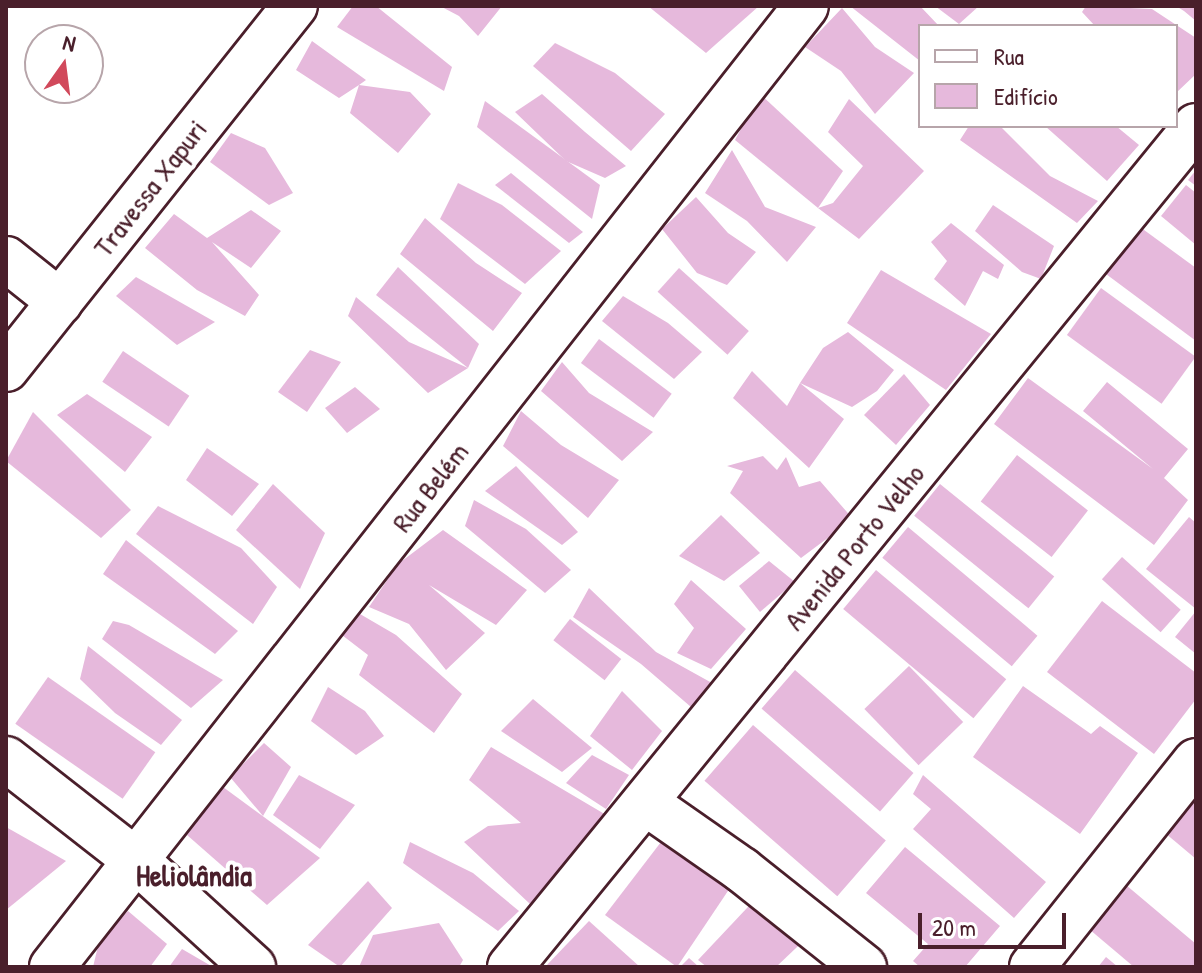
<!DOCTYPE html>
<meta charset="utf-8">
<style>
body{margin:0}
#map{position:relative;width:1202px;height:973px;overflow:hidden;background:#fff;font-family:"Patrick Hand",sans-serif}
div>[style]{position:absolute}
.building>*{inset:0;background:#e6b9dc;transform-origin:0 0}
.roads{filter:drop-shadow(2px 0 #4a1f2b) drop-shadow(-2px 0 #4a1f2b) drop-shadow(0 2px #4a1f2b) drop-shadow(0 -2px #4a1f2b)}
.street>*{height:44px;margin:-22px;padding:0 22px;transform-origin:22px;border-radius:22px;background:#fff}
span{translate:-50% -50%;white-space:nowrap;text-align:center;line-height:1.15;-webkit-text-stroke:8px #fff;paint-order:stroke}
.street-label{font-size:28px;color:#4a1f2b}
.neighbourhood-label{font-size:30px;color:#4a1f2b;font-weight:700}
.frame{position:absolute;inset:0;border:8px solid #4a1f2b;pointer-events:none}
.legend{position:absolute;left:918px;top:24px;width:260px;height:104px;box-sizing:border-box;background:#fff;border:2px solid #b7a5aa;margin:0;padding:10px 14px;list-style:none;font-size:24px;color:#4a1f2b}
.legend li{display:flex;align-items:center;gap:16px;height:40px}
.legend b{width:40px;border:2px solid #b7a5aa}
.north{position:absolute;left:24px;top:24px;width:80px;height:80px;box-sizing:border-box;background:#fff;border:2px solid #b7a5aa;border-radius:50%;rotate:14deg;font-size:22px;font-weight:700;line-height:32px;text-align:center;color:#4a1f2b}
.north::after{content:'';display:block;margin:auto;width:28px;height:36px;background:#d1495b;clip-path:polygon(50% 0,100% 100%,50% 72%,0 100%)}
.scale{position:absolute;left:918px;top:913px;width:148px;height:36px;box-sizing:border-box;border:4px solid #4a1f2b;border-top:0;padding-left:10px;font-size:24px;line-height:28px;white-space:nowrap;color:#4a1f2b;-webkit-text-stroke:6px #fff;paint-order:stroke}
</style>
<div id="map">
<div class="building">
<div style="clip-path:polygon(353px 6px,376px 6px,452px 67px,444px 91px,337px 27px)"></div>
<div style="clip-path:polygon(440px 6px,502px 6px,478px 36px,459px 16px)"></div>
<div style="clip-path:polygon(648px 6px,759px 6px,706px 53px)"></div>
<div style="clip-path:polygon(850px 6px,920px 6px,939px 26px,920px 26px,920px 61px)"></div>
<div style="clip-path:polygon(935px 6px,979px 6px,959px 24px)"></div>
<div style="clip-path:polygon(1086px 6px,1152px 9px,1196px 38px,1196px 74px,1176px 93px,1176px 26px,1095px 26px,1082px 12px)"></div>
<div style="clip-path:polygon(1176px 6px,1196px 6px,1196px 21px,1184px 11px)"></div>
<div style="clip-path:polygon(842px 8px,875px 47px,914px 73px,875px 114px,841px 71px,805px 47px)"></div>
<div style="clip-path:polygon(312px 41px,366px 80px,359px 85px,410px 92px,431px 114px,398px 153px,350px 113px,359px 85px,339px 98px,296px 70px)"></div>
<div style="clip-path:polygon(555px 43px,615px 73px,665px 114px,631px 151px,533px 66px)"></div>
<div style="clip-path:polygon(542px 94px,585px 132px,626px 166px,605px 178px,566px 161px,515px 112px)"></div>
<div style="clip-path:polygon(760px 94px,843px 171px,818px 208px,735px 140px)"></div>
<div style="clip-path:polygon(849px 99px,924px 171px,859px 239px,818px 208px,833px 203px,863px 166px,828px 132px)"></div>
<div style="clip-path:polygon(485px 101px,600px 185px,592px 219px,477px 127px)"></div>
<div style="clip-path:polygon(969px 126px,1000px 126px,1050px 176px,1098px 201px,1077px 223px,960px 140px)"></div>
<div style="clip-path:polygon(1045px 126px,1116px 126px,1139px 145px,1107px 181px)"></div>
<div style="clip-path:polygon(231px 133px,265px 148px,293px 193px,269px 205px,210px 162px)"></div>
<div style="clip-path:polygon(732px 150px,765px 207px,816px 227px,787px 262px,747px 221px,705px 193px)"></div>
<div style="clip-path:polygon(1196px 170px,1196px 186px,1188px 180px)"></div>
<div style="clip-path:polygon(511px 173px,583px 232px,569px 243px,495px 185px)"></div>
<div style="clip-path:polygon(458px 183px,502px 205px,561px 251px,525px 284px,440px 219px)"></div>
<div style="clip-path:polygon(1186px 185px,1196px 193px,1196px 245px,1161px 216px)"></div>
<div style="clip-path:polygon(696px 197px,728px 233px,756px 252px,727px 285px,697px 273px,662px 229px)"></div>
<div style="clip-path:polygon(993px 205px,1054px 246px,1041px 279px,1022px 272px,975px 231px)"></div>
<div style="clip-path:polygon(251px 210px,281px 231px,251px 268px,212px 242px,259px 295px,245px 316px,197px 290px,145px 248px,174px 214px,207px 238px)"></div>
<div style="clip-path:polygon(425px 218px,476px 263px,522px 293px,493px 331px,400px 254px)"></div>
<div style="clip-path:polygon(951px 223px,1004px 265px,998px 279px,983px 271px,965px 306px,934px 279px,947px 261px,931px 242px)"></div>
<div style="clip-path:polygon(1140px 227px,1196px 268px,1196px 341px,1106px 274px)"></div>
<div style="clip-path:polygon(398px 267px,479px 344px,468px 368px,376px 295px)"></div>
<div style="left:679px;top:268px;width:94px;height:32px;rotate:42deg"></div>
<div style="clip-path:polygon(881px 270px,991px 334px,946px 390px,847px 323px)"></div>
<div style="clip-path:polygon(136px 277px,215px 322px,177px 345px,116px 296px)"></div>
<div style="left:1101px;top:288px;width:117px;height:58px;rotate:36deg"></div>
<div style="clip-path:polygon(623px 296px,668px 323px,702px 352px,674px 379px,602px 321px)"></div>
<div style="clip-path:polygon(356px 297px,409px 342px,468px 368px,428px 393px,348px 316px)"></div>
<div style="clip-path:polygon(848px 332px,894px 370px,877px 391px,852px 407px,800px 383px,844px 419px,809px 468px,733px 398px,752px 371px,787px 406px,800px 383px,823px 348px)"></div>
<div style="left:599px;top:339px;width:91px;height:30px;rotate:37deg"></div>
<div style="clip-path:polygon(310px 350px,341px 362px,307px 412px,278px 392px)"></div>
<div style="left:123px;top:351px;width:80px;height:37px;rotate:34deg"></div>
<div style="clip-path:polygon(562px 362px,589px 393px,653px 432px,622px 461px,541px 391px)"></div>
<div style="clip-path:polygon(904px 374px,930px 405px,896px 445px,864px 415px)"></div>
<div style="clip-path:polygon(1028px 378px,1153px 469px,1083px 411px,1107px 382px,1188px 449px,1164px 478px,1188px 500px,1154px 545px,994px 424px)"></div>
<div style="clip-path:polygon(355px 387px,380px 409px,347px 433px,325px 408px)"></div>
<div style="clip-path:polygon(87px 394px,152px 437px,125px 472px,57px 415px)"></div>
<div style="clip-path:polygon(521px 411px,561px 445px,619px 480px,588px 518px,503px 446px)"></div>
<div style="clip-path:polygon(33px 412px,131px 510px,101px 538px,6px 461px)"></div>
<div style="clip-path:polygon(207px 448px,259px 484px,232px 516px,186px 480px)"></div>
<div style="left:1017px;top:455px;width:90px;height:59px;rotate:38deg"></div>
<div style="clip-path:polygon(763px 456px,777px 470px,786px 457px,799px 487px,820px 481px,853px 519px,801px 558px,730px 493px,743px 471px,727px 466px)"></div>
<div style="clip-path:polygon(516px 466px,578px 532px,562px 545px,485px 491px)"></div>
<div style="clip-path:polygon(273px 484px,325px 533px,300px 589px,236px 530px)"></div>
<div style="left:940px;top:484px;width:147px;height:41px;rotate:39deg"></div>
<div style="clip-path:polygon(474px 500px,526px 529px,571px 570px,545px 593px,465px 526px)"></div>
<div style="clip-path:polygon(158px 506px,241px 548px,277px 587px,253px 624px,136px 534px)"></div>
<div style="clip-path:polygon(721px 515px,760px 553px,724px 581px,679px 556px)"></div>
<div style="clip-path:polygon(1189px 517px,1196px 523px,1196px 609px,1146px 569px)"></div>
<div style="left:908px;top:527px;width:169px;height:40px;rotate:40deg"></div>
<div style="clip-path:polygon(443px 530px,527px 590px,496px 625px,429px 585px,485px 633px,446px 670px,409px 624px,369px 607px,398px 564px)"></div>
<div style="clip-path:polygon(126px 540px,238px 631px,215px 654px,103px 574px)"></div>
<div style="left:1122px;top:557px;width:79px;height:30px;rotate:42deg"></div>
<div style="clip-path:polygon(769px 561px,795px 582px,760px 612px,739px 586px)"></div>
<div style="left:876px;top:570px;width:170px;height:51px;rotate:40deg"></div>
<div style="clip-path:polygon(691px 580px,746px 629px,711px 669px,677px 653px,694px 628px,674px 604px)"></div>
<div style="clip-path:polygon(589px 588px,656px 652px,712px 683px,691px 707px,641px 664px,573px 617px)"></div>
<div style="clip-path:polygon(1102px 601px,1196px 673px,1196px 699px,1154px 754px,1047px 672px)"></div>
<div style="clip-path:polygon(1196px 611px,1196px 654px,1175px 637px)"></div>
<div style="clip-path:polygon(360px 614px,396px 635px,462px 694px,434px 733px,359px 675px,368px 655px,338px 632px)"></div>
<div style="left:570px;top:619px;width:65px;height:27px;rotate:38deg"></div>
<div style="clip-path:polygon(113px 621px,129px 625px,223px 680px,191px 708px,102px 639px)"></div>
<div style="clip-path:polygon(88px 646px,182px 720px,161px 745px,115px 713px,80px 679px)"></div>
<div style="left:909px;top:666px;width:78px;height:62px;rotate:46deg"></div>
<div style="left:795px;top:670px;width:157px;height:51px;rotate:41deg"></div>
<div style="left:48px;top:677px;width:131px;height:57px;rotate:35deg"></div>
<div style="clip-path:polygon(1023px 686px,1091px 734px,1100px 726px,1138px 753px,1080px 834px,973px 757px)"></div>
<div style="clip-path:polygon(328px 687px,365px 711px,384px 736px,356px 755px,311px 721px)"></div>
<div style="clip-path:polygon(622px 691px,662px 731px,632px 770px,590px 736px)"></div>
<div style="clip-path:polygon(533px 699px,592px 748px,562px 772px,501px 731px)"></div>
<div style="left:753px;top:725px;width:176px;height:74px;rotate:41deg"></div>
<div style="clip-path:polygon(264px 743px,291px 767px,263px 816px,230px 777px)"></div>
<div style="clip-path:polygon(491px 747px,613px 819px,530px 904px,464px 842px,488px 826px,521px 823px,469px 780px)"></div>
<div style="clip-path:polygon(592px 755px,629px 775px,606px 809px,566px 783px)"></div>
<div style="clip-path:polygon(1196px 769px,1196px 859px,1152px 822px)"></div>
<div style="clip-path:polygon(299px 775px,355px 805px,320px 849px,273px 815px)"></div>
<div style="clip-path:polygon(923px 775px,1046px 882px,1014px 918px,913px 829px,931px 809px,913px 794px)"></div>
<div style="clip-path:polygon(223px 787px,320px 858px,267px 905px,187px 835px)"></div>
<div style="clip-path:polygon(6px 827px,66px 861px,6px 910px)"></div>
<div style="clip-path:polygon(410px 842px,473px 873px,519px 911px,498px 931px,403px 863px)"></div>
<div style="clip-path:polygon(661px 842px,742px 870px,677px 967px,605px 915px)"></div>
<div style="clip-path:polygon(905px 847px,1000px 926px,965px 967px,920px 967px,913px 961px,928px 944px,866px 893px)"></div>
<div style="clip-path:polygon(368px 881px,392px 908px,340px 967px,308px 945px)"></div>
<div style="clip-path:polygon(1126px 885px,1196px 944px,1196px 967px,1134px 967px,1089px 929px)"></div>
<div style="clip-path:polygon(763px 891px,816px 929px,776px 967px,707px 967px,698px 960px)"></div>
<div style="clip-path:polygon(128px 911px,167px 944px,150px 967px,93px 967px,100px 938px)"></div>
<div style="clip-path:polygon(589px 921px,640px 967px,545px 967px)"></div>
<div style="clip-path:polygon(439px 923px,463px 960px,459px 967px,359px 967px,373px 935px)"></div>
<div style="clip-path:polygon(182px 949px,213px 967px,169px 967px)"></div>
<div style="clip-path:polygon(1106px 957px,1118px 967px,1098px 967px)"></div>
<div style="clip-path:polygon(689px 958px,699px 967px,680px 967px)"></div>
</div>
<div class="roads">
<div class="street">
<div style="left:6px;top:259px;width:69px;rotate:38.5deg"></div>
<div style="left:6px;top:369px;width:464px;rotate:-51.5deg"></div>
<div style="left:6px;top:759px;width:167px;rotate:38deg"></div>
<div style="left:138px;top:862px;width:156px;rotate:42.4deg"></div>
<div style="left:646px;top:803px;width:117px;rotate:34.9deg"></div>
<div style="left:742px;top:870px;width:156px;rotate:38.5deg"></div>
<div style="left:52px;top:967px;width:1221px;rotate:-51.88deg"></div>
<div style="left:510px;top:967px;width:1085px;rotate:-50.8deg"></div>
<div style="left:1032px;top:967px;width:263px;rotate:-51.5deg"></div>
</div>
</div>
<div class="street-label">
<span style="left:150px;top:188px;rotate:-52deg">Travessa Xapuri</span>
<span style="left:430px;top:487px;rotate:-52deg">Rua Belém</span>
<span style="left:854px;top:547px;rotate:-51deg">Avenida Porto Velho</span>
</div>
<div class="neighbourhood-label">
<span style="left:194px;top:875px">Heliolândia</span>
</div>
<div class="frame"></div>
<ul class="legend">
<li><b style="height:10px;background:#fff"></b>Rua</li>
<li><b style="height:22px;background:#e6b9dc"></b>Edifício</li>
</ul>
<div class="north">N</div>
<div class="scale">20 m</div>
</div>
